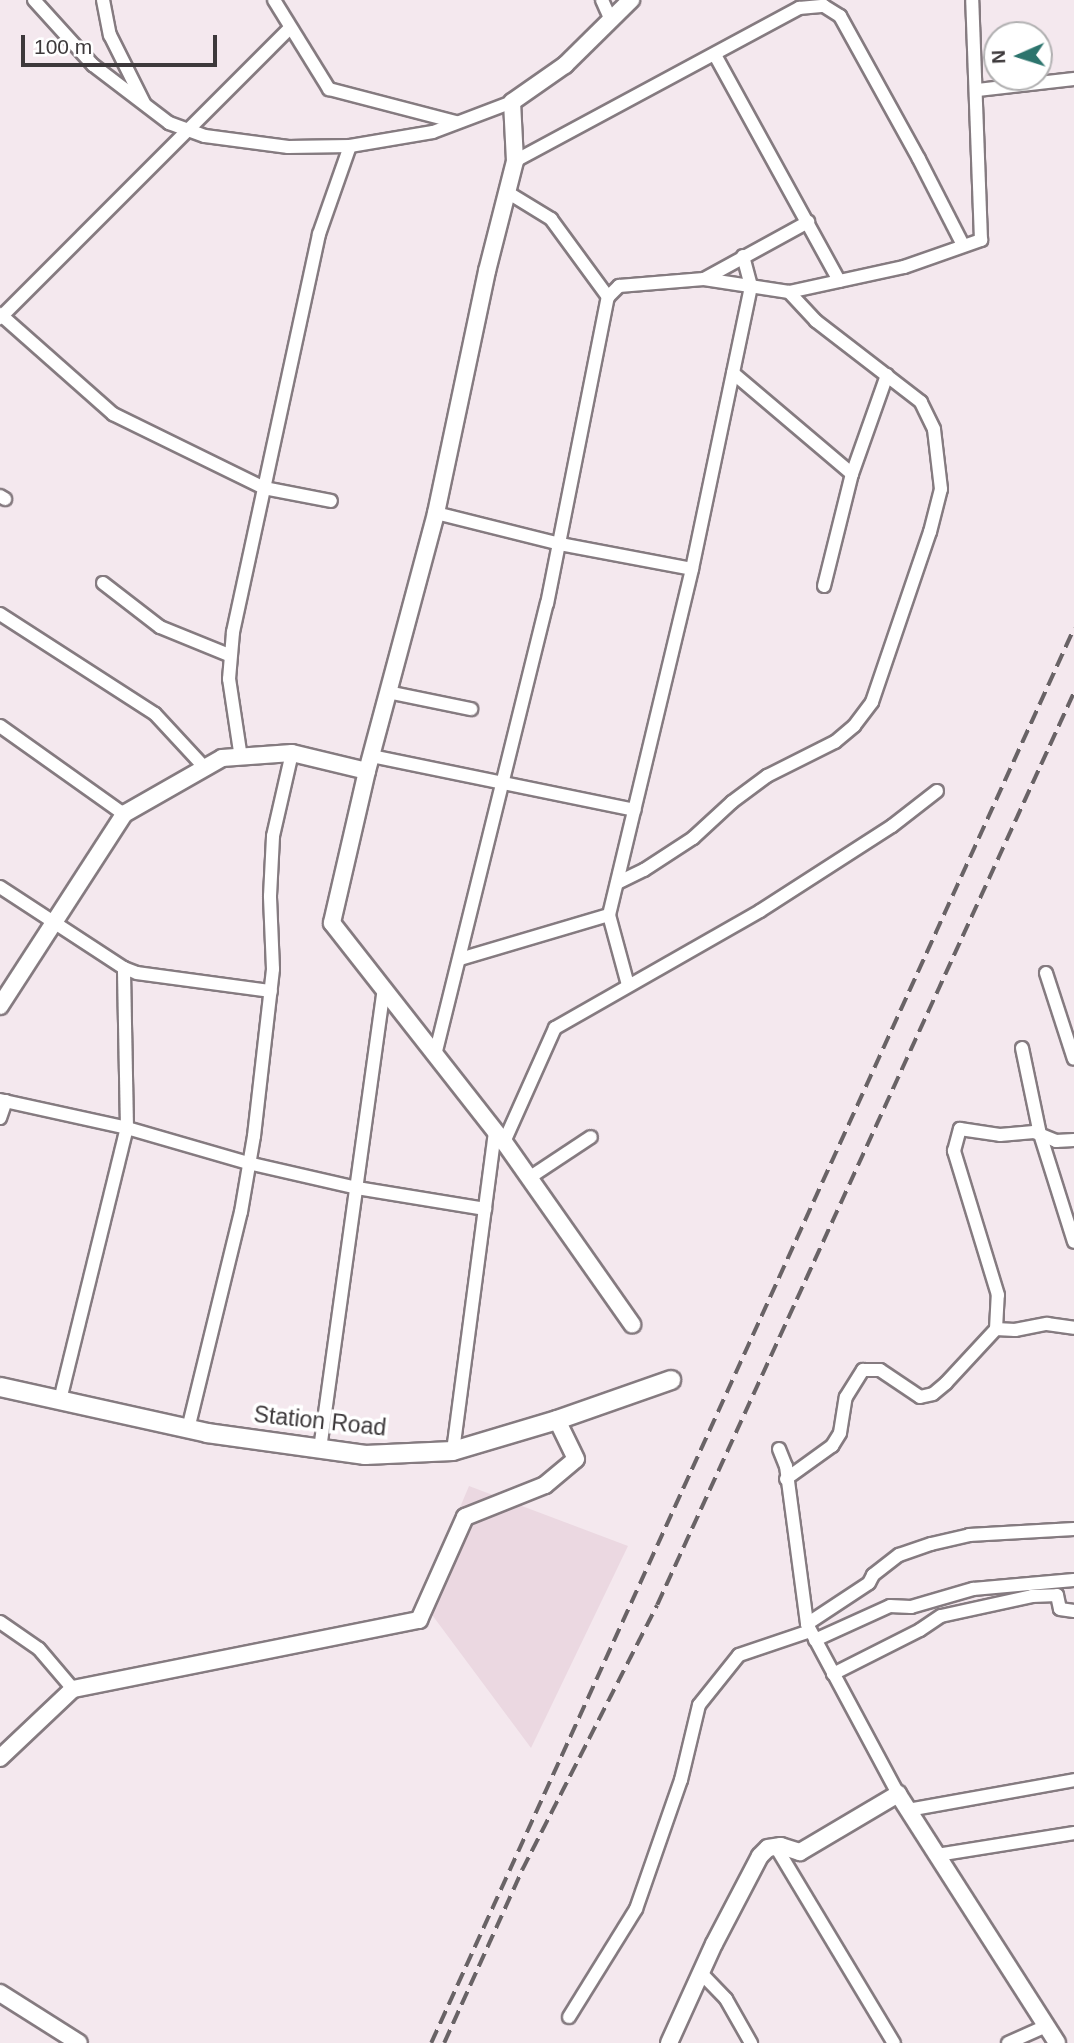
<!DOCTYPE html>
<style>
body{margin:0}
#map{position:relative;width:1074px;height:2043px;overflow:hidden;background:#f4e8ee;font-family:Helvetica,sans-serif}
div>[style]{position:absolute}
.built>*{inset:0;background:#ebd8e1}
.roads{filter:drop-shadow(2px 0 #857b80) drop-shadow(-2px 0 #857b80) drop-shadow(0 2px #857b80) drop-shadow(0 -2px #857b80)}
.minor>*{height:12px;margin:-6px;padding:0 6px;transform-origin:6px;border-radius:6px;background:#fff}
.tertiary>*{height:16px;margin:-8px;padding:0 8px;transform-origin:8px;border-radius:8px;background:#fff}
.secondary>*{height:18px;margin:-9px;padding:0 9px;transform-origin:9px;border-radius:9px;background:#fff}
.rail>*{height:3.5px;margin-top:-1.75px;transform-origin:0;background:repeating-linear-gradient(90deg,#696366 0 14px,transparent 0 21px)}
span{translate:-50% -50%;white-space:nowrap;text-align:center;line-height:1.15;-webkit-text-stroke:7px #fff;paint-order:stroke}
.street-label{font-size:23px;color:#3d393b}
.north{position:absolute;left:983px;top:21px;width:70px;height:70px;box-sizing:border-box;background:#fff;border:2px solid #b1b0b1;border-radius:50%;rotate:267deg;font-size:19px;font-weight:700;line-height:28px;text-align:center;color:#3d393b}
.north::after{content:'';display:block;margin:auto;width:24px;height:32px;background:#2c746d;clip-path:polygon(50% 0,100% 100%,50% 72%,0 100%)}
.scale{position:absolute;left:21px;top:35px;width:196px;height:32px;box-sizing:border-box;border:4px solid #3d393b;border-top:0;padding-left:9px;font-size:21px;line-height:24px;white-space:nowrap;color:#3d393b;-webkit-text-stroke:5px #fff;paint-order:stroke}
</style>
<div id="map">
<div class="built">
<div style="clip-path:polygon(469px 1486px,628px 1546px,531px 1748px,421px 1600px)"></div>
</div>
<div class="roads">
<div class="minor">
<div style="left:34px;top:0;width:88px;rotate:47.8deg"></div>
<div style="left:93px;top:65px;width:96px;rotate:37.3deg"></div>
<div style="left:169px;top:123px;width:38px;rotate:20deg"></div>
<div style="left:205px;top:136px;width:84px;rotate:7.5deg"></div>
<div style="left:288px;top:147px;width:62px;rotate:-0.9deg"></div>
<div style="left:350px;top:146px;width:84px;rotate:-9.6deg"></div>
<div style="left:433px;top:132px;width:85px;rotate:-20.8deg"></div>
<div style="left:103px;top:0;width:36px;rotate:79deg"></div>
<div style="left:110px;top:35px;width:76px;rotate:63.4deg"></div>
<div style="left:274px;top:0;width:105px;rotate:58.3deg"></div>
<div style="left:329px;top:89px;width:131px;rotate:14.6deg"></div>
<div style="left:602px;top:0;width:22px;rotate:66deg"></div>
<div style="left:715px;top:55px;width:258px;rotate:61.2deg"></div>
<div style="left:977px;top:90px;width:98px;rotate:-6.5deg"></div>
<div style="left:515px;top:161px;width:323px;rotate:-28.3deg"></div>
<div style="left:799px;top:8px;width:25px;rotate:-5deg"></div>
<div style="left:824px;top:6px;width:19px;rotate:32deg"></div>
<div style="left:840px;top:16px;width:163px;rotate:61.1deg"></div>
<div style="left:919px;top:159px;width:97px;rotate:62.9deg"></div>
<div style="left:507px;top:192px;width:52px;rotate:31.5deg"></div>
<div style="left:551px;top:219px;width:97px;rotate:53.8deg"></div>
<div style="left:704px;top:279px;width:86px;rotate:8.7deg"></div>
<div style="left:789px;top:292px;width:118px;rotate:-12.3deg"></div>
<div style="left:904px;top:267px;width:82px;rotate:-19.3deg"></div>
<div style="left:981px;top:240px;width:240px;rotate:-92.1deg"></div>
<div style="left:0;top:314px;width:151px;rotate:41.5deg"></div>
<div style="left:113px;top:414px;width:168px;rotate:26.1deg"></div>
<div style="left:264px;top:488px;width:68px;rotate:11deg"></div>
<div style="left:0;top:318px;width:410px;rotate:-45deg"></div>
<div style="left:733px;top:373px;width:156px;rotate:40.3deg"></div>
<div style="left:0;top:496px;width:6px;rotate:31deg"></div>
<div style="left:436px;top:513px;width:128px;rotate:14deg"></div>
<div style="left:560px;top:544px;width:134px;rotate:10.7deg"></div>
<div style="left:103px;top:583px;width:72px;rotate:37.7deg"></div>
<div style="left:160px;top:627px;width:74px;rotate:22.1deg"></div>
<div style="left:824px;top:586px;width:115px;rotate:-76deg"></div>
<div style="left:852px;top:474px;width:105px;rotate:-70.5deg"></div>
<div style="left:0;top:614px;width:184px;rotate:32.8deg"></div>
<div style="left:155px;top:714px;width:75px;rotate:47.2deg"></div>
<div style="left:388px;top:692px;width:85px;rotate:11.6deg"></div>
<div style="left:0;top:726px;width:152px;rotate:35.4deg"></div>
<div style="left:372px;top:756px;width:268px;rotate:11.6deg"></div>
<div style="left:241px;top:758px;width:80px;rotate:-98.6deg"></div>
<div style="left:229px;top:679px;width:47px;rotate:-85.1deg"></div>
<div style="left:233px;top:632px;width:407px;rotate:-77.8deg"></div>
<div style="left:319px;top:234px;width:93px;rotate:-70.6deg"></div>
<div style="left:617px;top:883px;width:30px;rotate:-26deg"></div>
<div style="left:644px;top:870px;width:59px;rotate:-33.1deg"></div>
<div style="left:693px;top:838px;width:53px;rotate:-42.7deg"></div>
<div style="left:732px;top:802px;width:44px;rotate:-36.6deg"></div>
<div style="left:767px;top:776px;width:76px;rotate:-26.6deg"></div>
<div style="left:835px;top:742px;width:25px;rotate:-40deg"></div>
<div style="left:854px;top:726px;width:30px;rotate:-53deg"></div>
<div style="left:872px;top:702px;width:180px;rotate:-71.2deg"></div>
<div style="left:930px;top:532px;width:44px;rotate:-75.7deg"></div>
<div style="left:941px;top:489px;width:60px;rotate:-96.7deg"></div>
<div style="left:934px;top:429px;width:30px;rotate:-116deg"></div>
<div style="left:921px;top:402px;width:133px;rotate:-142.4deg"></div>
<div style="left:816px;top:321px;width:40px;rotate:-133deg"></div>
<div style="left:0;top:887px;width:148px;rotate:33.2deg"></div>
<div style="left:124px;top:968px;width:14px;rotate:21deg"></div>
<div style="left:137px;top:973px;width:135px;rotate:7.7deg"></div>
<div style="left:460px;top:959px;width:155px;rotate:-16.5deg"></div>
<div style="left:1046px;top:973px;width:90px;rotate:72deg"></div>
<div style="left:628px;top:985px;width:73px;rotate:-105.2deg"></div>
<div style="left:609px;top:915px;width:356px;rotate:-76.5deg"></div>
<div style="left:692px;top:569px;width:289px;rotate:-78.2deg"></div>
<div style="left:751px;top:286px;width:31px;rotate:-105deg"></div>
<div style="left:1022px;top:1048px;width:88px;rotate:78.2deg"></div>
<div style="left:1040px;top:1134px;width:113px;rotate:72.5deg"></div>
<div style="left:435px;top:1055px;width:465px;rotate:-76.1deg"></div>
<div style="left:547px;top:604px;width:313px;rotate:-78.8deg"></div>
<div style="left:608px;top:297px;width:16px;rotate:-45deg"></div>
<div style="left:619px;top:286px;width:85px;rotate:-4.7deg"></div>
<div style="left:704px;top:279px;width:119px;rotate:-28.7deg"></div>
<div style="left:0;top:1100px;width:130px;rotate:12.4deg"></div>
<div style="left:127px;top:1128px;width:126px;rotate:16.1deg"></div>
<div style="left:248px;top:1163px;width:112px;rotate:12.9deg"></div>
<div style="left:357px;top:1188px;width:130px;rotate:9.3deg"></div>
<div style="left:0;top:1118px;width:18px;rotate:-71deg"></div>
<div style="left:504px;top:1142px;width:125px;rotate:-65.9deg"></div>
<div style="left:555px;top:1028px;width:236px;rotate:-29.7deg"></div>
<div style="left:760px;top:911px;width:157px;rotate:-32.8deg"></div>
<div style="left:892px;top:826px;width:57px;rotate:-37.9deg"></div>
<div style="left:529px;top:1178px;width:74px;rotate:-33.5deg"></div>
<div style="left:996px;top:1329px;width:34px;rotate:-87deg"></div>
<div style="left:998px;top:1295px;width:151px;rotate:-107deg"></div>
<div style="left:954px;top:1151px;width:23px;rotate:-75deg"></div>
<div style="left:960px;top:1129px;width:40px;rotate:8.5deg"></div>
<div style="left:1000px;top:1135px;width:34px;rotate:-5deg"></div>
<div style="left:1034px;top:1132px;width:24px;rotate:22deg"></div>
<div style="left:1056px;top:1141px;width:18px;rotate:-3deg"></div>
<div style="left:60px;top:1400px;width:280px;rotate:-76.2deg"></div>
<div style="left:127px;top:1128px;width:160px;rotate:-91.1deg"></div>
<div style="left:188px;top:1429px;width:223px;rotate:-76.3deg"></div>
<div style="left:241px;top:1212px;width:77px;rotate:-80.3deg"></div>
<div style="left:254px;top:1136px;width:168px;rotate:-83.5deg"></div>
<div style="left:273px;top:969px;width:73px;rotate:-92.4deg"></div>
<div style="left:270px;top:896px;width:60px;rotate:-87.1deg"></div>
<div style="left:273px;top:836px;width:85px;rotate:-77.1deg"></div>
<div style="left:320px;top:1449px;width:463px;rotate:-82.1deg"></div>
<div style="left:779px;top:1449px;width:18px;rotate:68deg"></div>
<div style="left:786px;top:1466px;width:159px;rotate:82.4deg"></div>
<div style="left:807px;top:1624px;width:193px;rotate:61.8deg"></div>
<div style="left:453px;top:1451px;width:323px;rotate:-82.5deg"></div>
<div style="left:786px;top:1479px;width:57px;rotate:-35.7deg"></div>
<div style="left:832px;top:1446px;width:15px;rotate:-58deg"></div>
<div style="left:840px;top:1433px;width:36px;rotate:-81deg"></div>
<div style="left:846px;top:1397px;width:32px;rotate:-58deg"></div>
<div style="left:863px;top:1370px;width:17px"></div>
<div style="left:880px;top:1370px;width:48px;rotate:34deg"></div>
<div style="left:920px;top:1397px;width:13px;rotate:-13deg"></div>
<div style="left:933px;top:1394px;width:17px;rotate:-40deg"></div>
<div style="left:946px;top:1383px;width:74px;rotate:-47.2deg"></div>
<div style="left:996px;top:1329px;width:19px;rotate:3deg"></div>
<div style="left:1015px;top:1330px;width:33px;rotate:-11deg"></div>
<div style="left:1047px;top:1324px;width:27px;rotate:8deg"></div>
<div style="left:0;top:1622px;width:47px;rotate:34.7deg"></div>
<div style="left:39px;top:1649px;width:52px;rotate:49.6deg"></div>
<div style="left:807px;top:1624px;width:74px;rotate:-33.5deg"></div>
<div style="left:869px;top:1583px;width:9px;rotate:-63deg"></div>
<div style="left:873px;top:1575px;width:33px;rotate:-38deg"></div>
<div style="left:899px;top:1555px;width:34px;rotate:-19deg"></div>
<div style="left:931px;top:1544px;width:39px;rotate:-13deg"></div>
<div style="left:969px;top:1535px;width:105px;rotate:-3.3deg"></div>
<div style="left:815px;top:1640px;width:82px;rotate:-24.4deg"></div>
<div style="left:890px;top:1606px;width:21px;rotate:3deg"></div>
<div style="left:911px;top:1607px;width:65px;rotate:-16.2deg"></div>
<div style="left:973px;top:1589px;width:101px;rotate:-5.1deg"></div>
<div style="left:833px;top:1674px;width:97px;rotate:-26.8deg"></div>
<div style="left:920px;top:1630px;width:25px;rotate:-34deg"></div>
<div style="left:941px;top:1616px;width:93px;rotate:-12.4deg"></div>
<div style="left:1032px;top:1596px;width:25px;rotate:-2deg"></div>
<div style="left:1057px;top:1595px;width:14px;rotate:78deg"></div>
<div style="left:1060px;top:1609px;width:14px;rotate:8deg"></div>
<div style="left:908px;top:1810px;width:169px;rotate:-10.2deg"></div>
<div style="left:776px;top:1847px;width:229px;rotate:59deg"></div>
<div style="left:937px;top:1855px;width:139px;rotate:-9.1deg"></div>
<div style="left:701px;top:1973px;width:36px;rotate:46deg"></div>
<div style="left:726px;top:1999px;width:51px;rotate:60.4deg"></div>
<div style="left:569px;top:2017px;width:127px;rotate:-58.2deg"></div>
<div style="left:636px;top:1909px;width:137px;rotate:-70.8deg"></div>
<div style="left:681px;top:1780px;width:77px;rotate:-76.5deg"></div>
<div style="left:699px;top:1705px;width:64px;rotate:-51.3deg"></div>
<div style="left:739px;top:1655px;width:75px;rotate:-18.7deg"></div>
<div style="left:1008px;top:2043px;width:42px;rotate:-24.1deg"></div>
</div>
<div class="tertiary">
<div style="left:367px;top:771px;width:156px;rotate:103deg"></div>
<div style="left:332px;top:923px;width:278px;rotate:51.9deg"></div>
<div style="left:504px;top:1142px;width:223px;rotate:54.9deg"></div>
<div style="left:0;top:1006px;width:229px;rotate:-57.1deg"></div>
<div style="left:124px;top:814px;width:113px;rotate:-29.7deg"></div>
<div style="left:222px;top:758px;width:70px;rotate:-4.1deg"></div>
<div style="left:292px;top:753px;width:77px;rotate:13.5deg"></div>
<div style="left:367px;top:771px;width:267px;rotate:-75deg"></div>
<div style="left:436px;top:513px;width:247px;rotate:-78.1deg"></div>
<div style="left:487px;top:271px;width:114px;rotate:-75.7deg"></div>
<div style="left:515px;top:161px;width:59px;rotate:-92.9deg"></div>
<div style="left:512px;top:102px;width:65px;rotate:-34.9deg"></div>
<div style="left:565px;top:65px;width:93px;rotate:-44.6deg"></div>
<div style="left:0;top:1758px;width:100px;rotate:-43.4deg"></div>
<div style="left:73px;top:1689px;width:353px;rotate:-11.3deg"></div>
<div style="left:419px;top:1620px;width:113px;rotate:-65.9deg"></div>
<div style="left:465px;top:1517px;width:86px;rotate:-21.8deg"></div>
<div style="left:545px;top:1485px;width:40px;rotate:-40deg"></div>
<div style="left:576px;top:1459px;width:43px;rotate:-116deg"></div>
<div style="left:0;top:1993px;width:93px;rotate:32.3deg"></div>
<div style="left:669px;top:2043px;width:109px;rotate:-65.6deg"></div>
<div style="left:714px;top:1944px;width:99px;rotate:-62.4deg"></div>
<div style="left:760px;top:1856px;width:11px;rotate:-45deg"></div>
<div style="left:768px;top:1848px;width:13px;rotate:-9deg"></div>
<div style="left:781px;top:1846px;width:20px;rotate:18deg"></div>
<div style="left:800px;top:1852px;width:114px;rotate:-30.6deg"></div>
<div style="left:898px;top:1794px;width:295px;rotate:57.4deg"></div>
</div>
<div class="secondary">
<div style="left:0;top:1387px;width:212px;rotate:12.5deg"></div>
<div style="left:207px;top:1433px;width:160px;rotate:7.9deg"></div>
<div style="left:365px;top:1455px;width:88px;rotate:-2.6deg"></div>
<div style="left:453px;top:1451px;width:109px;rotate:-16.6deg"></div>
<div style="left:557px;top:1420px;width:121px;rotate:-19.3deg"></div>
</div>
</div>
<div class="rail">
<div style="left:431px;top:2043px;width:1554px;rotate:-65.56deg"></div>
<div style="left:444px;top:2043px;width:190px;rotate:-65.7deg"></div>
<div style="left:522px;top:1870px;width:297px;rotate:-63deg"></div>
<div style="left:657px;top:1605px;width:1004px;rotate:-65.45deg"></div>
</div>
<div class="street-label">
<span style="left:320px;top:1421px;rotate:6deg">Station Road</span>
</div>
<div class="north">N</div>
<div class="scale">100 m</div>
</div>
